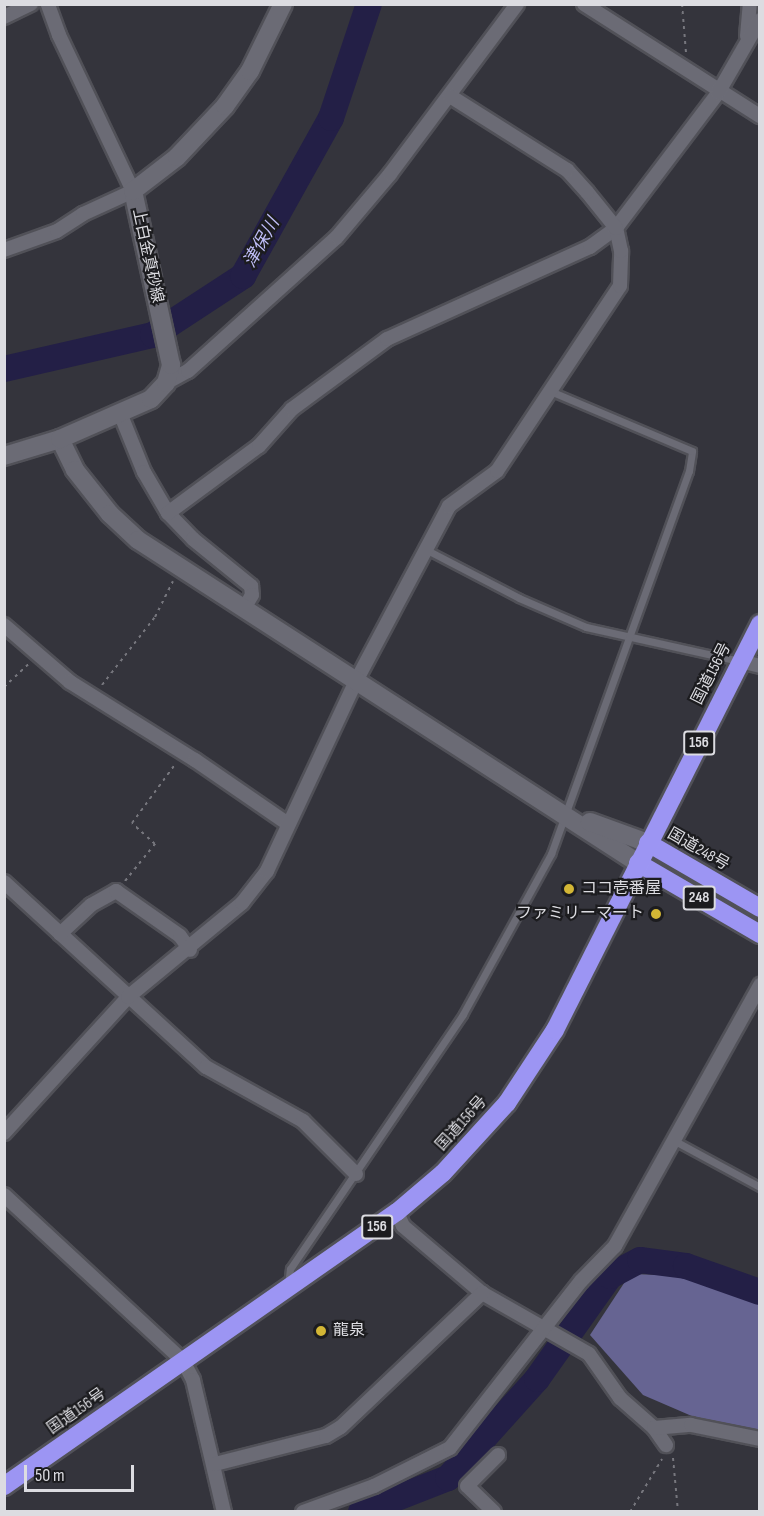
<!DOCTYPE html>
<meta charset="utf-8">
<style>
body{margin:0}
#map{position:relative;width:764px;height:1516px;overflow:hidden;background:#34343c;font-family:"Sofia Sans Condensed","Noto Sans JP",sans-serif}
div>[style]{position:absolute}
.forest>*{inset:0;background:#666492}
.river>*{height:26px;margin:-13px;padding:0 13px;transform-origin:13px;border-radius:13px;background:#231f46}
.path>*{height:2px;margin-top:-1px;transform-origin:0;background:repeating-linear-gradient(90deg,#77777e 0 3px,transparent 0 7.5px)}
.roads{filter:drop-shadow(2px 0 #515158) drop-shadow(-2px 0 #515158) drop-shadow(0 2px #515158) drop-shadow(0 -2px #515158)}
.lane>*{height:7px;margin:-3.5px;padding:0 3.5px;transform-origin:3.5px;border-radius:3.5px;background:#6b6b75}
.street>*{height:14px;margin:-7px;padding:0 7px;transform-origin:7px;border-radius:7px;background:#6b6b75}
.secondary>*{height:18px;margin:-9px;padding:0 9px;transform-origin:9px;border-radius:9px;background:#6b6b75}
.highway>*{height:18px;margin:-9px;padding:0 9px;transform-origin:9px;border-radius:9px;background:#9c95f3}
.dots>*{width:16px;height:16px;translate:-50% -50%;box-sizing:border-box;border:3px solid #1c1c1f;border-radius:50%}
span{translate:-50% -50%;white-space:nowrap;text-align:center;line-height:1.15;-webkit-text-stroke:4.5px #1c1c1f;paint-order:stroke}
.shield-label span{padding:2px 4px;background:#1c1c1f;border:2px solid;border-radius:4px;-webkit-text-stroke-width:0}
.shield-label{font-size:15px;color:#dcdce1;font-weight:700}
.street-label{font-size:16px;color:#dcdce1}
.poi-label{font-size:16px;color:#dcdce1}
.left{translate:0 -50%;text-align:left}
.right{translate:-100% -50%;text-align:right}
.water-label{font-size:18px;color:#bebcf6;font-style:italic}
.frame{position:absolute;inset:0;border:6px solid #dcdce1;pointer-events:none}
.scale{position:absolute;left:24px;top:1465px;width:110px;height:27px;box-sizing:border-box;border:3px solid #dcdce1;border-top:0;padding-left:8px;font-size:18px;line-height:21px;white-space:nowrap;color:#dcdce1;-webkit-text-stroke:4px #1c1c1f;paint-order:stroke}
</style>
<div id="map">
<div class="forest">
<div style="clip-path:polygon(630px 1274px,695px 1276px,759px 1297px,759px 1445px,643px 1395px,590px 1335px)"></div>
</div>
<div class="river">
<div style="left:4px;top:369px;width:153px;rotate:-12.9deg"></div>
<div style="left:153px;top:335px;width:108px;rotate:-33.2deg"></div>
<div style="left:243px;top:276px;width:181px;rotate:-60.9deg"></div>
<div style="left:331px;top:118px;width:120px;rotate:-71.6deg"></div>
<div style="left:361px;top:1512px;width:93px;rotate:-21.3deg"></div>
<div style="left:448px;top:1478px;width:133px;rotate:-48deg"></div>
<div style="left:537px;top:1379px;width:126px;rotate:-54.7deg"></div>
<div style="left:610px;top:1276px;width:34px;rotate:-28deg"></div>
<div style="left:640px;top:1260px;width:46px;rotate:7.4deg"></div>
<div style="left:686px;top:1266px;width:78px;rotate:19.4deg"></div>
</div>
<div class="path">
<div style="left:682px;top:4px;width:49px;rotate:85.3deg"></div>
<div style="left:102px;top:685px;width:86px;rotate:-52.1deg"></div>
<div style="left:155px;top:617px;width:40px;rotate:-63.4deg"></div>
<div style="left:4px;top:687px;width:34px;rotate:-43deg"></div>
<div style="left:125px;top:881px;width:48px;rotate:-51deg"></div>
<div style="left:155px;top:844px;width:31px;rotate:-138deg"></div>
<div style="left:132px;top:823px;width:74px;rotate:-53.7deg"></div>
<div style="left:673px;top:1458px;width:54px;rotate:84.7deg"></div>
<div style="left:630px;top:1512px;width:62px;rotate:-58.9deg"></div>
</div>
<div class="roads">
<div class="lane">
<div style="left:425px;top:549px;width:106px;rotate:27.5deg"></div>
<div style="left:519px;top:598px;width:73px;rotate:23.4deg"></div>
<div style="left:586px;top:627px;width:157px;rotate:12.5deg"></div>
<div style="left:675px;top:1141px;width:97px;rotate:28.4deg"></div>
<div style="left:288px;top:1285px;width:16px;rotate:-83deg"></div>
<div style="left:290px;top:1269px;width:308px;rotate:-55.8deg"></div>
<div style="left:463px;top:1014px;width:183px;rotate:-61.2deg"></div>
<div style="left:551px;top:854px;width:407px;rotate:-70.2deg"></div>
<div style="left:689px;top:471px;width:20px;rotate:-81deg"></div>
<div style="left:692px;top:451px;width:154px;rotate:-157.1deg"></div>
</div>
<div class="street">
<div style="left:584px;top:4px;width:209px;rotate:32.5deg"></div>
<div style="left:4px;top:17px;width:30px;rotate:-26deg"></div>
<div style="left:747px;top:36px;width:32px;rotate:-85deg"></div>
<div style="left:4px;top:250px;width:56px;rotate:-19.7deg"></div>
<div style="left:57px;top:231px;width:31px;rotate:-33deg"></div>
<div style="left:83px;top:214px;width:55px;rotate:-24.7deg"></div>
<div style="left:133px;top:191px;width:173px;rotate:-115.4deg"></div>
<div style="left:59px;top:35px;width:33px;rotate:-110deg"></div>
<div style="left:166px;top:383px;width:25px;rotate:-29deg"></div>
<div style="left:188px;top:371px;width:200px;rotate:-42deg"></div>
<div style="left:337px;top:237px;width:82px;rotate:-49.9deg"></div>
<div style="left:390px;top:174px;width:212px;rotate:-53.2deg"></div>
<div style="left:120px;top:413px;width:64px;rotate:67.9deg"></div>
<div style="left:144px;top:472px;width:48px;rotate:59.7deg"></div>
<div style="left:168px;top:513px;width:36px;rotate:46deg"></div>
<div style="left:193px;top:539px;width:75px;rotate:39deg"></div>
<div style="left:251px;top:586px;width:9px;rotate:84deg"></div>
<div style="left:252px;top:595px;width:17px;rotate:121deg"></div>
<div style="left:168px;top:513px;width:113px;rotate:-36.4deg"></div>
<div style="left:259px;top:446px;width:50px;rotate:-48.3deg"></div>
<div style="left:292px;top:409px;width:118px;rotate:-36.4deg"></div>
<div style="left:387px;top:339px;width:223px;rotate:-24.4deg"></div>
<div style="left:590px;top:247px;width:32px;rotate:-36deg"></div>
<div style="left:616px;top:228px;width:169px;rotate:-52.9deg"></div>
<div style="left:718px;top:93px;width:84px;rotate:-60.1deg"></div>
<div style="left:4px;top:625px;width:87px;rotate:40.8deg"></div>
<div style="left:70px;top:682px;width:147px;rotate:32deg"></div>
<div style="left:195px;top:760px;width:113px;rotate:34.5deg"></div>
<div style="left:740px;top:661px;width:21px;rotate:14deg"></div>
<div style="left:4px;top:882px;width:274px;rotate:42.5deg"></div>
<div style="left:206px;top:1067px;width:111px;rotate:29.1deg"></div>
<div style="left:303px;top:1121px;width:75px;rotate:45deg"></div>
<div style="left:60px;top:934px;width:42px;rotate:-43.1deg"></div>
<div style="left:91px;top:905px;width:29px;rotate:-29deg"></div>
<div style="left:116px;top:891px;width:78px;rotate:35.1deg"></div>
<div style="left:180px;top:936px;width:17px;rotate:54deg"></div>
<div style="left:4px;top:1133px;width:184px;rotate:-47.6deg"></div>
<div style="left:128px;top:997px;width:148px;rotate:-39.5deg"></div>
<div style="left:242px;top:903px;width:41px;rotate:-52deg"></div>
<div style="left:267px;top:871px;width:208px;rotate:-64.9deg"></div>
<div style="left:355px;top:683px;width:200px;rotate:-62deg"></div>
<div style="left:449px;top:506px;width:59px;rotate:-36.1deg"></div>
<div style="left:497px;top:471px;width:222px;rotate:-56.4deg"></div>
<div style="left:620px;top:286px;width:35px;rotate:-88deg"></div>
<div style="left:621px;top:251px;width:24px;rotate:-102deg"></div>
<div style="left:616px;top:228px;width:46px;rotate:-128.9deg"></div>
<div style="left:587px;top:192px;width:30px;rotate:-132deg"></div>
<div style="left:567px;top:170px;width:138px;rotate:-147.7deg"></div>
<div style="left:4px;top:1195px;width:244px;rotate:42.8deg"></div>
<div style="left:183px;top:1361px;width:21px;rotate:62deg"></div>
<div style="left:193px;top:1380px;width:136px;rotate:76.8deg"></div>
<div style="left:397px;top:1212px;width:15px;rotate:67deg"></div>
<div style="left:403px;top:1226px;width:104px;rotate:40.3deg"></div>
<div style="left:482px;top:1293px;width:123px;rotate:29.7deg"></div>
<div style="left:589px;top:1354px;width:54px;rotate:54.8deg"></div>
<div style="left:620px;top:1398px;width:45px;rotate:41.4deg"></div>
<div style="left:654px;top:1428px;width:21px;rotate:55deg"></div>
<div style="left:654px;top:1428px;width:37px;rotate:-5deg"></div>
<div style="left:691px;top:1425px;width:70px;rotate:11.5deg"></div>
<div style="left:215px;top:1464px;width:114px;rotate:-14.2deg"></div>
<div style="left:326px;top:1436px;width:17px;rotate:-31deg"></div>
<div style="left:341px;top:1427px;width:195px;rotate:-43.5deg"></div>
<div style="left:303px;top:1512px;width:76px;rotate:-20.1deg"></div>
<div style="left:374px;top:1486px;width:85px;rotate:-26.6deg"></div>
<div style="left:450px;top:1448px;width:212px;rotate:-51.9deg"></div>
<div style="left:581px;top:1281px;width:49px;rotate:-45.8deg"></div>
<div style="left:615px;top:1246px;width:299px;rotate:-60.9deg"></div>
<div style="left:494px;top:1512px;width:37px;rotate:-136deg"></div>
<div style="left:467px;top:1486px;width:44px;rotate:-45deg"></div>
</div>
<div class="secondary">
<div style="left:60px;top:439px;width:34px;rotate:64deg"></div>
<div style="left:75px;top:470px;width:56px;rotate:51.5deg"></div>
<div style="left:110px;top:514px;width:38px;rotate:43deg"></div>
<div style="left:138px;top:540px;width:595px;rotate:32.86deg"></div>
<div style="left:4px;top:456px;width:59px;rotate:-16.9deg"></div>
<div style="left:60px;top:439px;width:99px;rotate:-23.7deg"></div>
<div style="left:151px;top:399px;width:22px;rotate:-47deg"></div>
<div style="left:166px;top:383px;width:19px;rotate:-74deg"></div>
<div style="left:171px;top:365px;width:178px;rotate:-102.3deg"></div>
<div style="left:133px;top:191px;width:56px;rotate:-37.7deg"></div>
<div style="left:177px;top:157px;width:70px;rotate:-46.7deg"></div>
<div style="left:225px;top:106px;width:43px;rotate:-54.5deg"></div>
<div style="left:250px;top:71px;width:75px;rotate:-63.8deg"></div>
<div style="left:590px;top:822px;width:62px;rotate:19.9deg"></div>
</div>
<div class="highway">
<div style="left:648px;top:843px;width:129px;rotate:30.1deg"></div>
<div style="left:638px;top:863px;width:141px;rotate:30.2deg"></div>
<div style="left:4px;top:1486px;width:479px;rotate:-34.9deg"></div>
<div style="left:397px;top:1212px;width:60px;rotate:-40.3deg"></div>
<div style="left:443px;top:1173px;width:95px;rotate:-47.6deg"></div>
<div style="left:507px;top:1103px;width:87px;rotate:-56.7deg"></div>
<div style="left:555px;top:1030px;width:455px;rotate:-63.2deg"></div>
</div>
</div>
<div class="dots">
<div style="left:569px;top:889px;background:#d3b635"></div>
<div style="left:656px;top:914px;background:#d3b635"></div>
<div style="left:321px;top:1331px;background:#d3b635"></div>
</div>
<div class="shield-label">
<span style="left:699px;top:743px">156</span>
<span style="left:699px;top:898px">248</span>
<span style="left:377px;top:1227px">156</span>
</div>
<div class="street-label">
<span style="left:147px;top:256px;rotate:78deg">上白金真砂線</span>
<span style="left:712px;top:674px;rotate:-63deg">国道156号</span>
<span style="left:698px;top:850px;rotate:30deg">国道248号</span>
<span style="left:462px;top:1124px;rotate:-48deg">国道156号</span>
<span style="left:77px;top:1412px;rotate:-35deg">国道156号</span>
</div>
<div class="poi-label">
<span class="left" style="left:581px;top:889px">ココ壱番屋</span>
<span class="right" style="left:644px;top:914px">ファミリーマート</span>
<span class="left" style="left:333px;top:1331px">龍泉</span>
</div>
<div class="water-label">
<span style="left:262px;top:243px;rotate:-61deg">津保川</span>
</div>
<div class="frame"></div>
<div class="scale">50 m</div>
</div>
